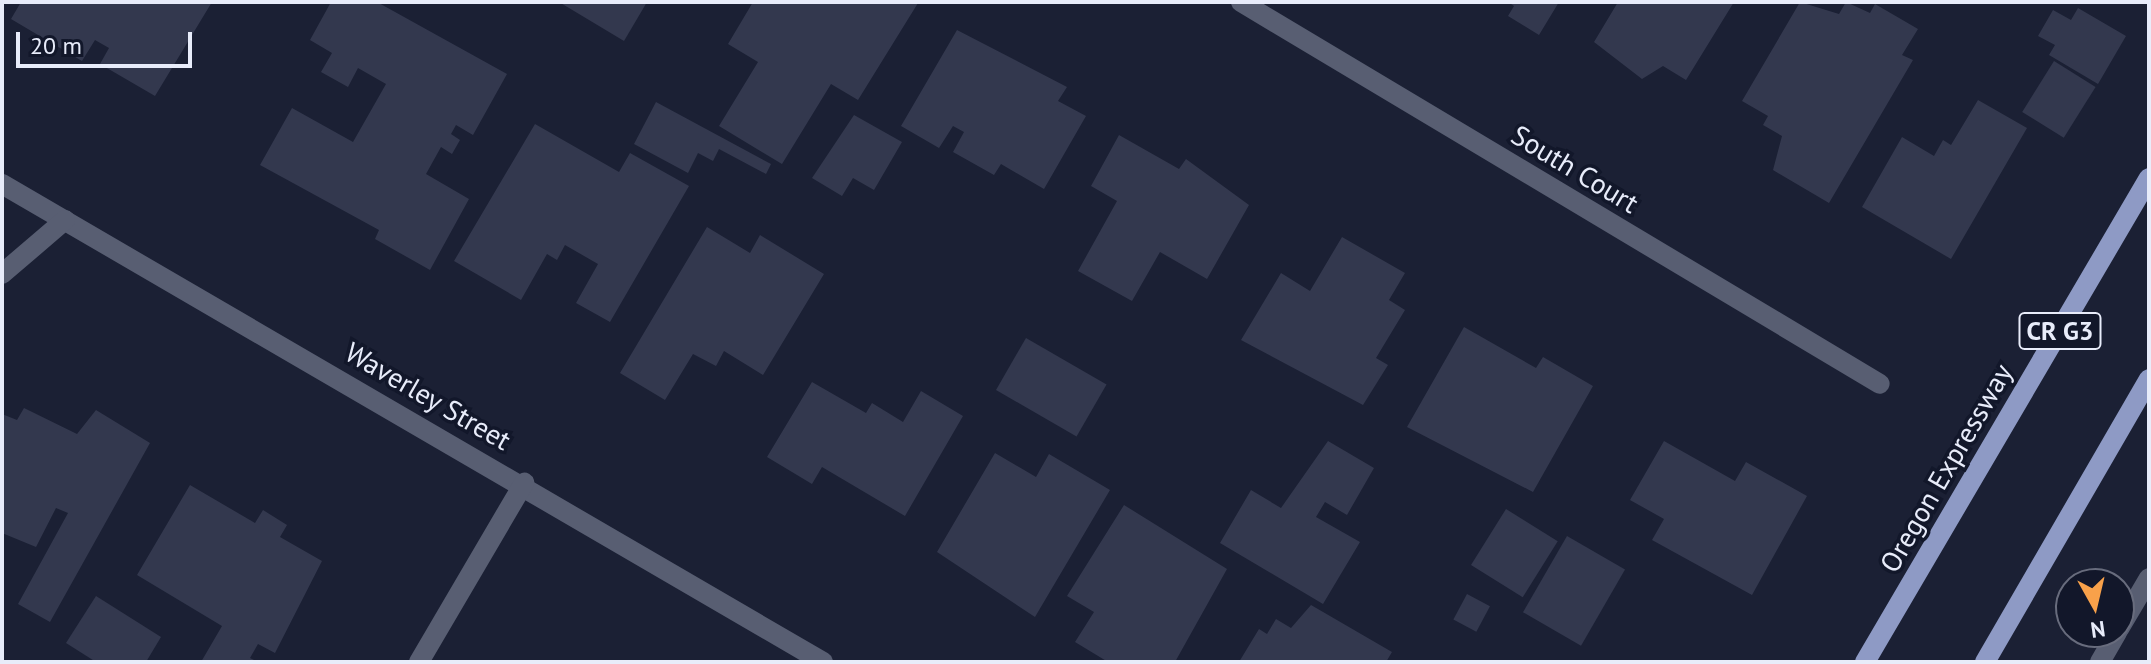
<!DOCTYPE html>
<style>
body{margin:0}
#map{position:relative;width:2151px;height:664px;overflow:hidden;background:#1b2034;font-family:"PT Sans",sans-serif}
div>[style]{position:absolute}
.building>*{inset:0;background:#33384e;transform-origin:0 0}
.minor>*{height:20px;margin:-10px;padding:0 10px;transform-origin:10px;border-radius:10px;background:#585e72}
.major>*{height:20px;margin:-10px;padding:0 10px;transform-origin:10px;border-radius:10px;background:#8e9ac5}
span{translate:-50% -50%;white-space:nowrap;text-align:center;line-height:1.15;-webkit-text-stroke:7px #12172a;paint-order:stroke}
.shield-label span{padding:2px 6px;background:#12172a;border:2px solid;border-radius:6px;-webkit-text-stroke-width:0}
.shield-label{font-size:26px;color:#e8ecfa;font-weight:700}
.street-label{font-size:28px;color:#e8ecfa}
.frame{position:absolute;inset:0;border:4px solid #e8ecfa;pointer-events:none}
.north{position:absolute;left:2055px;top:568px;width:80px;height:80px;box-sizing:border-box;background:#12172a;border:2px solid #686c7d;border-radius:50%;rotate:172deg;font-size:22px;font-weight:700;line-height:32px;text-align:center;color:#e8ecfa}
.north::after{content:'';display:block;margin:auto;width:28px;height:36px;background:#f8a14a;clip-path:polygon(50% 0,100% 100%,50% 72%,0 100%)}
.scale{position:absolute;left:16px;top:32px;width:176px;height:36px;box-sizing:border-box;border:4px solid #e8ecfa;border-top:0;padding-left:10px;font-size:24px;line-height:28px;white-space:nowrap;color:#e8ecfa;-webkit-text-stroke:6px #12172a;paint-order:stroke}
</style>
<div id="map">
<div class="building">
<div style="clip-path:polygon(21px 2px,212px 2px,155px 96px,100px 64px,109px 48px,95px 40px,82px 61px,11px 19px)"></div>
<div style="clip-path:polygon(331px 2px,377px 2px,507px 74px,473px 135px,456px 125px,451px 134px,460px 140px,452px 154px,441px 147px,426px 174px,469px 199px,430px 270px,375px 239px,379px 230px,260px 165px,292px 108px,353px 142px,386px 84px,358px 68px,348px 87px,321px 72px,332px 53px,310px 40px)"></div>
<div style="clip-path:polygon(559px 2px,647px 2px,624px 41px)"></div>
<div style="clip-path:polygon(753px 2px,916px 2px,918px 3px,858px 100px,831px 84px,782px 164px,719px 126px,758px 62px,728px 44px)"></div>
<div style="clip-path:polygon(1508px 2px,1559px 2px,1539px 35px,1508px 16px,1514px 6px)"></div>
<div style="clip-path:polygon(1618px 2px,1734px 2px,1686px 80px,1663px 66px,1642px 79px,1594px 42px)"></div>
<div style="clip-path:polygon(1800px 2px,1839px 14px,1846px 2px,1870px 13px,1875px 4px,1918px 29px,1902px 55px,1913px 60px,1829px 203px,1773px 170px,1782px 136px,1763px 125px,1768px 116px,1742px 101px)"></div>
<div style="clip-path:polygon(2078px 8px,2126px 36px,2098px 84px,2049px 55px,2055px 45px,2038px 36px,2053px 10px,2071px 20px)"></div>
<div style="clip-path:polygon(957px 30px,1067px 87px,1058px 101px,1086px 116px,1044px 189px,1001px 164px,994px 175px,953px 152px,964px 132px,953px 126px,939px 148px,901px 126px)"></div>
<div style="left:2054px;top:61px;width:49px;height:60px;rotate:32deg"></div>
<div style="clip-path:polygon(1978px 100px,2027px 128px,1951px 259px,1862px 207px,1902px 137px,1934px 156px,1943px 140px,1951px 145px)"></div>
<div style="clip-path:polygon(656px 102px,771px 164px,766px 174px,719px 149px,713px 161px,698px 153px,688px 173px,634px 144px)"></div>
<div style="clip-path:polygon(854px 115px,902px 142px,874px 190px,853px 178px,842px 196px,812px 178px)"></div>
<div style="clip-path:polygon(535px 124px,619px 172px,630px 153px,689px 186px,610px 322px,576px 303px,598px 264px,565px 245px,557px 260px,547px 254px,521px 300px,454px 261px)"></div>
<div style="clip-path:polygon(1119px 135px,1179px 169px,1186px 159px,1249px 205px,1207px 279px,1160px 252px,1132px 301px,1078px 271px,1117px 201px,1091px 186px)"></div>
<div style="clip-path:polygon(707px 227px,750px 253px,760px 235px,824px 274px,763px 375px,724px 351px,716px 366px,693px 354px,665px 400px,620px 373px)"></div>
<div style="clip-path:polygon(1342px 237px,1405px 273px,1389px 300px,1405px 310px,1376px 358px,1388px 365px,1363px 405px,1241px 340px,1281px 273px,1310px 291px)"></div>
<div style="clip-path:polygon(1464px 327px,1536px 368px,1543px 357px,1593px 386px,1533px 492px,1407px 427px)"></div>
<div style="left:1026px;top:338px;width:93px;height:60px;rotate:30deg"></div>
<div style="clip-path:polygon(812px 382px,866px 413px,872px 403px,903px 422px,921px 391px,963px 416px,905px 516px,822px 467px,812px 484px,767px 457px)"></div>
<div style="clip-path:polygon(24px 408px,77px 434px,96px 410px,150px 443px,50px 622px,18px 604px,68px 513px,56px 508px,36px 547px,2px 533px,2px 414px,17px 420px)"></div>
<div style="clip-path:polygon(1328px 441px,1374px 468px,1347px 515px,1325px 502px,1316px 517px,1360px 542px,1323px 604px,1220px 543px,1251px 490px,1281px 508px)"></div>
<div style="clip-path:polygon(1664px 441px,1735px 481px,1746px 462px,1807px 496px,1752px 595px,1652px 540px,1664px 519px,1630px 500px)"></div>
<div style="clip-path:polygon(995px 453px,1036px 477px,1049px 454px,1110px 490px,1035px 617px,937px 552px)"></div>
<div style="clip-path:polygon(190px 485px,255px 523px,263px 510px,287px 525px,280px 537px,322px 561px,275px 653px,258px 644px,250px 658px,258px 662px,201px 662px,222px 626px,137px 575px)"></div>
<div style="clip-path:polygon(1124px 505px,1227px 569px,1175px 662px,1108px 662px,1075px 642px,1094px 612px,1067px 596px)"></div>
<div style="left:1506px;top:509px;width:61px;height:66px;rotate:32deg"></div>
<div style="left:1567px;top:536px;width:67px;height:88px;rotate:30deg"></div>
<div style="left:1467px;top:594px;width:26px;height:29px;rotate:28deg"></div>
<div style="clip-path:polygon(96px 596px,161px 637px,146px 662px,96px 662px,66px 643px)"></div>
<div style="clip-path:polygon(1311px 605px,1392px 652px,1386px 662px,1239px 662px,1259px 629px,1267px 634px,1276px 619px,1291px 628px)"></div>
</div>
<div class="minor">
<div style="left:1241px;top:2px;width:744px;rotate:30.87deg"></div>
<div style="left:2px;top:184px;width:950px;rotate:30.21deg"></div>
<div style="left:2px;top:274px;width:83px;rotate:-40.6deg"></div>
<div style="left:2119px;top:629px;width:59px;rotate:-59.5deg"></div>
<div style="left:419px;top:662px;width:208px;rotate:-59.6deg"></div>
<div style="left:2100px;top:662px;width:34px;rotate:-60deg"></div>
</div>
<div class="major">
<div style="left:1865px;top:662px;width:561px;rotate:-59.6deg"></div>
<div style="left:1985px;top:662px;width:327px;rotate:-59.9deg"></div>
</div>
<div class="shield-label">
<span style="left:2060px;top:331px">CR G3</span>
</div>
<div class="street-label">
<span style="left:1575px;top:169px;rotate:31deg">South Court</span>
<span style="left:428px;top:396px;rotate:30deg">Waverley Street</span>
<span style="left:1946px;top:468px;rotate:-60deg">Oregon Expressway</span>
</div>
<div class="frame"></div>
<div class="north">N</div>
<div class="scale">20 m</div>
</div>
